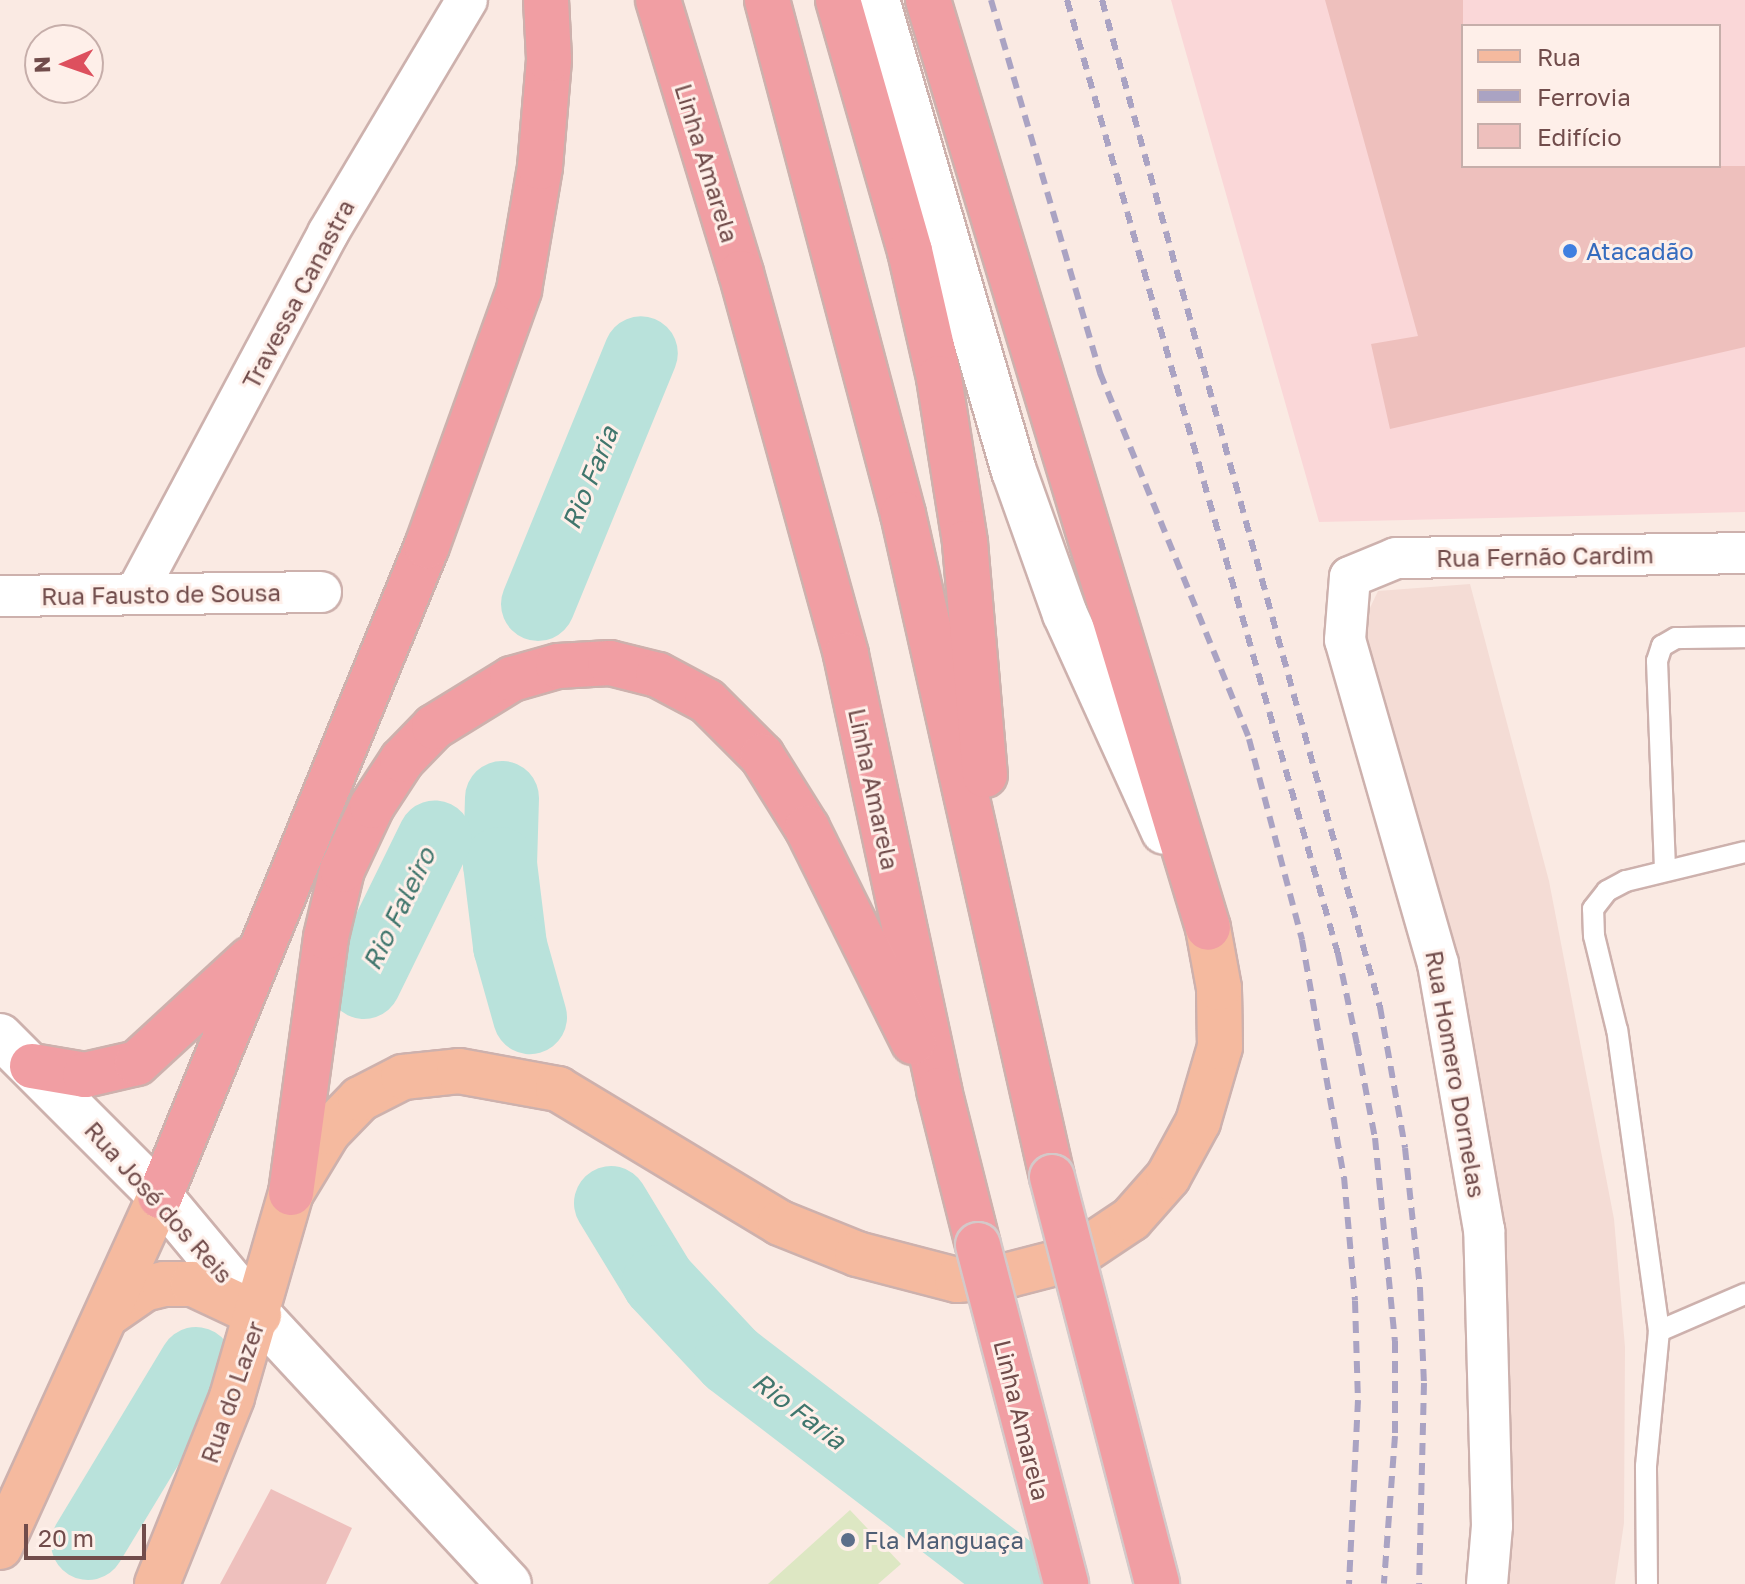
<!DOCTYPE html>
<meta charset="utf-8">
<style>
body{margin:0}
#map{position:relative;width:1745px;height:1584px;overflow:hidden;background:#faeae3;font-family:"Golos Text",sans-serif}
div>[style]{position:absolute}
.residential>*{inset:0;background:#f4dcd5}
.commercial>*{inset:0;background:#fad7d8}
.green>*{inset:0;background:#dde7c3}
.river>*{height:74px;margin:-37px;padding:0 37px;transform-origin:37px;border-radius:37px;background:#b9e2db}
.building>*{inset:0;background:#eec0bd}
.roads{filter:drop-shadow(2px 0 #cdb1ad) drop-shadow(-2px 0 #cdb1ad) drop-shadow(0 2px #cdb1ad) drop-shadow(0 -2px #cdb1ad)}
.service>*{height:20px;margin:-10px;padding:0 10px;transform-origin:10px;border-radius:10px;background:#fff}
.minor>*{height:40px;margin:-20px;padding:0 20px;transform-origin:20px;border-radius:20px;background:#fff}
.tertiary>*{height:44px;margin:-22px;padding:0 22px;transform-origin:22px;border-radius:22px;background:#fff}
.secondary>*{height:44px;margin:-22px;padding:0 22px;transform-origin:22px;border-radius:22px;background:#fff}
.primary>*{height:44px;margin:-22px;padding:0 22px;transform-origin:22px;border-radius:22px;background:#f5ba9f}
.motorway>*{height:44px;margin:-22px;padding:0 22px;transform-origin:22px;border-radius:22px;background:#f19ea3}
.rail>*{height:6px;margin-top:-3px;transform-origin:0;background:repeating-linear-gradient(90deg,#aaa3c3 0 12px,transparent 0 20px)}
.bridges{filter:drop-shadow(2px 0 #d4c9c9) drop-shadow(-2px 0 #d4c9c9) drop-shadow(0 2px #d4c9c9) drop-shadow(0 -2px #d4c9c9)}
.motorway-bridge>*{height:44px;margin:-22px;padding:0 22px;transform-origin:22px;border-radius:22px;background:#f19ea3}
.dots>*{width:22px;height:22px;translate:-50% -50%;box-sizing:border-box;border:4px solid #feefe9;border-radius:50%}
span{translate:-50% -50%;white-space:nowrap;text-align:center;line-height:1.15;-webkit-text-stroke:6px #feefe9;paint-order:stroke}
.street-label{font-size:24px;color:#714c4b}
.shop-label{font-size:24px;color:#366cbe}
.left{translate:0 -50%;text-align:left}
.service-label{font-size:24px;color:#4e5e75}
.water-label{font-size:26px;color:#40766d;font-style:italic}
.legend{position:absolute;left:1461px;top:24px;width:260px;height:144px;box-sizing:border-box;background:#feefe9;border:2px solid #c6aeaa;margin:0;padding:10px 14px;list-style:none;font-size:24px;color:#714c4b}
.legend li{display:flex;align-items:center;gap:16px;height:40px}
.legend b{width:40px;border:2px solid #c6aeaa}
.north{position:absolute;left:24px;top:24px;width:80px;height:80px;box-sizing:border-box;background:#feefe9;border:2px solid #c6aeaa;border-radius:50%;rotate:268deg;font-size:22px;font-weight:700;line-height:32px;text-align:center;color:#714c4b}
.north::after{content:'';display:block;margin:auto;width:28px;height:36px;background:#dd505e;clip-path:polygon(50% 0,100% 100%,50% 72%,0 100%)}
.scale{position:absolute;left:24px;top:1524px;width:122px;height:36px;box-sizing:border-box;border:4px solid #714c4b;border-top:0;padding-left:10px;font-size:24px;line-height:28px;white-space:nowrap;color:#714c4b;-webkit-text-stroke:6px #feefe9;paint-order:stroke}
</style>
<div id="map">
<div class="residential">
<div style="clip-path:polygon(1470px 584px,1549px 881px,1614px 1219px,1625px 1347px,1624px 1523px,1615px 1584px,1493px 1584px,1480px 1140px,1353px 644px,1378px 591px)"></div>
</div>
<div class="commercial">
<div style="clip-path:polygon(evenodd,1171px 0,1745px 0,1745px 512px,1319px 522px,1171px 0,1463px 26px,1719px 26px,1719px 166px,1463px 166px,1463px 26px)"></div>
</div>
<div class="green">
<div style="clip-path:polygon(850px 1510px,901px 1564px,878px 1584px,768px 1584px)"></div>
</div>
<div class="river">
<div style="left:538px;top:604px;width:271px;rotate:-67.7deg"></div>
<div style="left:502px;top:798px;width:66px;rotate:91.7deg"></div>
<div style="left:500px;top:864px;width:83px;rotate:83deg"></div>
<div style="left:510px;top:946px;width:74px;rotate:74.3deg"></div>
<div style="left:364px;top:982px;width:161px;rotate:-63.9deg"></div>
<div style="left:611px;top:1203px;width:92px;rotate:58.7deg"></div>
<div style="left:659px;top:1282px;width:105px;rotate:46.9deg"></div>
<div style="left:731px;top:1359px;width:370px;rotate:37.4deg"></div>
<div style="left:88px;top:1543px;width:209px;rotate:-58.9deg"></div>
</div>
<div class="building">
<div style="clip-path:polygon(1325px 0,1463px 0,1463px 166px,1745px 166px,1745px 347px,1390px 429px,1371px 344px,1418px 336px)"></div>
<div style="clip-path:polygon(271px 1489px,352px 1528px,326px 1584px,220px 1584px)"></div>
</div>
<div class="roads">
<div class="service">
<div style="left:1665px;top:869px;width:208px;rotate:-92.2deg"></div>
<div style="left:1657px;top:661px;width:16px;rotate:-72deg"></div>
<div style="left:1662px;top:646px;width:16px;rotate:-30deg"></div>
<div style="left:1676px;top:638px;width:69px;rotate:-0.8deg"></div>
<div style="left:1659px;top:1331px;width:94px;rotate:-23.3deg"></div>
<div style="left:1647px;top:1584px;width:118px;rotate:-90.5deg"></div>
<div style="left:1646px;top:1466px;width:136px;rotate:-84.5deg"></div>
<div style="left:1659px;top:1331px;width:304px;rotate:-97.9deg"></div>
<div style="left:1617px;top:1030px;width:97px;rotate:-103.7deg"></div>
<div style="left:1594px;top:936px;width:27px;rotate:-92deg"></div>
<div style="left:1593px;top:909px;width:23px;rotate:-52deg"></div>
<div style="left:1607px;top:891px;width:21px;rotate:-28deg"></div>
<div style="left:1626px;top:881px;width:122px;rotate:-13.7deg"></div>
</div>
<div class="minor">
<div style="left:136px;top:593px;width:408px;rotate:-61.9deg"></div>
<div style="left:328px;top:233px;width:271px;rotate:-59.2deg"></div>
<div style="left:0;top:596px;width:321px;rotate:-0.7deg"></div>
<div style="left:1487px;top:1584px;width:58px;rotate:-85.1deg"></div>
<div style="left:1492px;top:1526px;width:296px;rotate:-91.5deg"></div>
<div style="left:1484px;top:1230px;width:270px;rotate:-99.8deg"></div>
<div style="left:1438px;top:964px;width:337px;rotate:-106deg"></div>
<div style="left:1345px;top:640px;width:63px;rotate:-85.5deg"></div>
<div style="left:1350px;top:577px;width:50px;rotate:-22.4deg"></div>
<div style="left:1396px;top:558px;width:349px;rotate:-0.8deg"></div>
</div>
<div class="tertiary">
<div style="left:0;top:1036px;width:226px;rotate:45deg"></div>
<div style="left:160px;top:1196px;width:155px;rotate:50.2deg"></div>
<div style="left:259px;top:1315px;width:367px;rotate:47.1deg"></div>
</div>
<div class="secondary">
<div style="left:877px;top:0;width:491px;rotate:73.8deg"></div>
<div style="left:1014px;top:471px;width:152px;rotate:70.4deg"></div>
<div style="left:1065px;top:614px;width:239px;rotate:65.6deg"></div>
</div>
<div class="primary">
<div style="left:111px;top:1312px;width:40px;rotate:-34.9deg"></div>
<div style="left:144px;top:1289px;width:21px;rotate:-14deg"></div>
<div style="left:164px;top:1284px;width:29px"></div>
<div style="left:193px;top:1284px;width:73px;rotate:25.2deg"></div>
<div style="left:0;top:1547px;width:386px;rotate:-65.5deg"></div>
<div style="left:157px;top:1584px;width:201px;rotate:-68.1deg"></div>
<div style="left:232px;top:1397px;width:212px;rotate:-73.9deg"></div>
<div style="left:291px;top:1193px;width:71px;rotate:-58.8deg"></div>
<div style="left:328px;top:1132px;width:46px;rotate:-45.9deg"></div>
<div style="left:360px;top:1099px;width:48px;rotate:-27.1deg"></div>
<div style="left:403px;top:1077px;width:56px;rotate:-6.1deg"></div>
<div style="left:459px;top:1071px;width:101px;rotate:10.3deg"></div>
<div style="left:558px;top:1089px;width:259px;rotate:31.1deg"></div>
<div style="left:780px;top:1223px;width:83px;rotate:21.9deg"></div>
<div style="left:857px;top:1254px;width:103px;rotate:14.6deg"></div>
<div style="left:957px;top:1280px;width:52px;rotate:-5.5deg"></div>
<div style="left:1009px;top:1275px;width:64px;rotate:-14.5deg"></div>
<div style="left:1071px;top:1259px;width:72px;rotate:-33.7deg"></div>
<div style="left:1131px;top:1219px;width:56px;rotate:-48.6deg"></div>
<div style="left:1168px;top:1177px;width:63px;rotate:-61.4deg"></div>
<div style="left:1198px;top:1122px;width:78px;rotate:-73.7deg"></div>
<div style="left:1220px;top:1047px;width:59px;rotate:-91deg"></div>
<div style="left:1219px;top:988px;width:61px;rotate:-100.4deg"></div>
</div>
<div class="motorway">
<div style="left:658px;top:0;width:285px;rotate:73.1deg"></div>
<div style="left:741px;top:273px;width:396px;rotate:74.6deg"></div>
<div style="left:846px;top:655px;width:445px;rotate:77.9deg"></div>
<div style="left:939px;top:1090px;width:160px;rotate:75.9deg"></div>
<div style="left:767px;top:0;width:532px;rotate:75.18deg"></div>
<div style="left:903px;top:514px;width:680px;rotate:77.33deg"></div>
<div style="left:838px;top:0;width:261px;rotate:74deg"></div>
<div style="left:910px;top:251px;width:130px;rotate:77.1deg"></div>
<div style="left:939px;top:378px;width:167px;rotate:81deg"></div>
<div style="left:965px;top:543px;width:233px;rotate:85.1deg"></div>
<div style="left:928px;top:0;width:969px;rotate:73.21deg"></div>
<div style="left:32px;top:1066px;width:54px;rotate:9.6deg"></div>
<div style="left:85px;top:1075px;width:53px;rotate:-13deg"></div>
<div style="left:137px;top:1063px;width:154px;rotate:-42.6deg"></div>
<div style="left:291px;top:1193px;width:258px;rotate:-82.2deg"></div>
<div style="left:326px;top:937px;width:69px;rotate:-76.6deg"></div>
<div style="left:342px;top:870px;width:71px;rotate:-64.9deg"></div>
<div style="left:372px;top:806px;width:55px;rotate:-56.9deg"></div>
<div style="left:402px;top:760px;width:46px;rotate:-45.9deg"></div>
<div style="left:434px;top:727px;width:92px;rotate:-31.6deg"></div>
<div style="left:512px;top:679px;width:48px;rotate:-15.8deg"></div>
<div style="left:558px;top:666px;width:52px;rotate:-3.3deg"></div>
<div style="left:610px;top:663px;width:49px;rotate:14deg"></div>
<div style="left:658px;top:675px;width:55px;rotate:28deg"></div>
<div style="left:707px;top:701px;width:78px;rotate:45deg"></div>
<div style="left:762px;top:756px;width:85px;rotate:58deg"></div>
<div style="left:807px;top:828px;width:239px;rotate:63.6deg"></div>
<div style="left:160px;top:1196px;width:703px;rotate:-67.67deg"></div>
<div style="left:427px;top:546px;width:272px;rotate:-70.2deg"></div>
<div style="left:519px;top:290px;width:125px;rotate:-80.3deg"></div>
<div style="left:540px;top:167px;width:108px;rotate:-85.2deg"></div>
<div style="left:549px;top:59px;width:59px;rotate:-92.9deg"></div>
</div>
</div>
<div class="rail">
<div style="left:991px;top:0;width:389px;rotate:73.7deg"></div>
<div style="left:1100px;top:373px;width:395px;rotate:67.8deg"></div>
<div style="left:1249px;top:739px;width:208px;rotate:75.2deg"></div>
<div style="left:1302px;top:940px;width:241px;rotate:80deg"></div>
<div style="left:1344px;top:1177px;width:124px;rotate:84.9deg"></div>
<div style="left:1355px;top:1301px;width:99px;rotate:88.3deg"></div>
<div style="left:1358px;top:1400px;width:184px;rotate:92.8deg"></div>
<div style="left:1067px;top:0;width:992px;rotate:74.14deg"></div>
<div style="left:1338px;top:954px;width:92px;rotate:78.1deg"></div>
<div style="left:1357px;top:1044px;width:96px;rotate:79.2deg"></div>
<div style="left:1375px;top:1138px;width:204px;rotate:84.4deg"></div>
<div style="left:1395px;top:1341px;width:95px;rotate:90deg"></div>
<div style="left:1395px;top:1436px;width:148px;rotate:94.3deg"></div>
<div style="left:1102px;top:0;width:1045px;rotate:74.57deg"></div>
<div style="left:1380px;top:1007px;width:143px;rotate:79.9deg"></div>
<div style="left:1405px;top:1148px;width:142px;rotate:83.9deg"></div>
<div style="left:1420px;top:1289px;width:94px;rotate:87.6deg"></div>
<div style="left:1424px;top:1383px;width:201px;rotate:91.4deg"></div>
</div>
<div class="bridges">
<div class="motorway-bridge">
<div style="left:1052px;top:1177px;width:420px;rotate:75.5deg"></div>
<div style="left:978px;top:1245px;width:350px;rotate:75.4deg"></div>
</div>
</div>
<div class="dots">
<div style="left:1570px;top:251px;background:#3f7fe0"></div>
<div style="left:848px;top:1540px;background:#5c6f8a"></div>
</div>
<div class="street-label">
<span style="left:707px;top:163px;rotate:73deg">Linha Amarela</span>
<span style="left:298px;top:294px;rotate:-62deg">Travessa Canastra</span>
<span style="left:1545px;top:556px;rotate:-1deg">Rua Fernão Cardim</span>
<span style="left:161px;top:594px;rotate:-1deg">Rua Fausto de Sousa</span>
<span style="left:874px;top:789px;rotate:78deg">Linha Amarela</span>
<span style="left:1456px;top:1074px;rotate:80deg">Rua Homero Dornelas</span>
<span style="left:159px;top:1202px;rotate:48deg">Rua José dos Reis</span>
<span style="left:232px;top:1392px;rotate:-71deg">Rua do Lazer</span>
<span style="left:1022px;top:1420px;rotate:76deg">Linha Amarela</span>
</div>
<div class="shop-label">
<span class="left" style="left:1586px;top:251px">Atacadão</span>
</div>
<div class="service-label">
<span class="left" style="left:864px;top:1540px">Fla Manguaça</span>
</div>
<div class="water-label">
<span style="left:590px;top:478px;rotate:-68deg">Rio Faria</span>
<span style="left:399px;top:909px;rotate:-64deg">Rio Faleiro</span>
<span style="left:799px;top:1411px;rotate:37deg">Rio Faria</span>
</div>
<ul class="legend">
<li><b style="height:10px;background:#f5ba9f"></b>Rua</li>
<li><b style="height:10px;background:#aaa3c3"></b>Ferrovia</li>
<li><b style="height:22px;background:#eec0bd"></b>Edifício</li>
</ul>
<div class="north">N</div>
<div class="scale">20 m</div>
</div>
